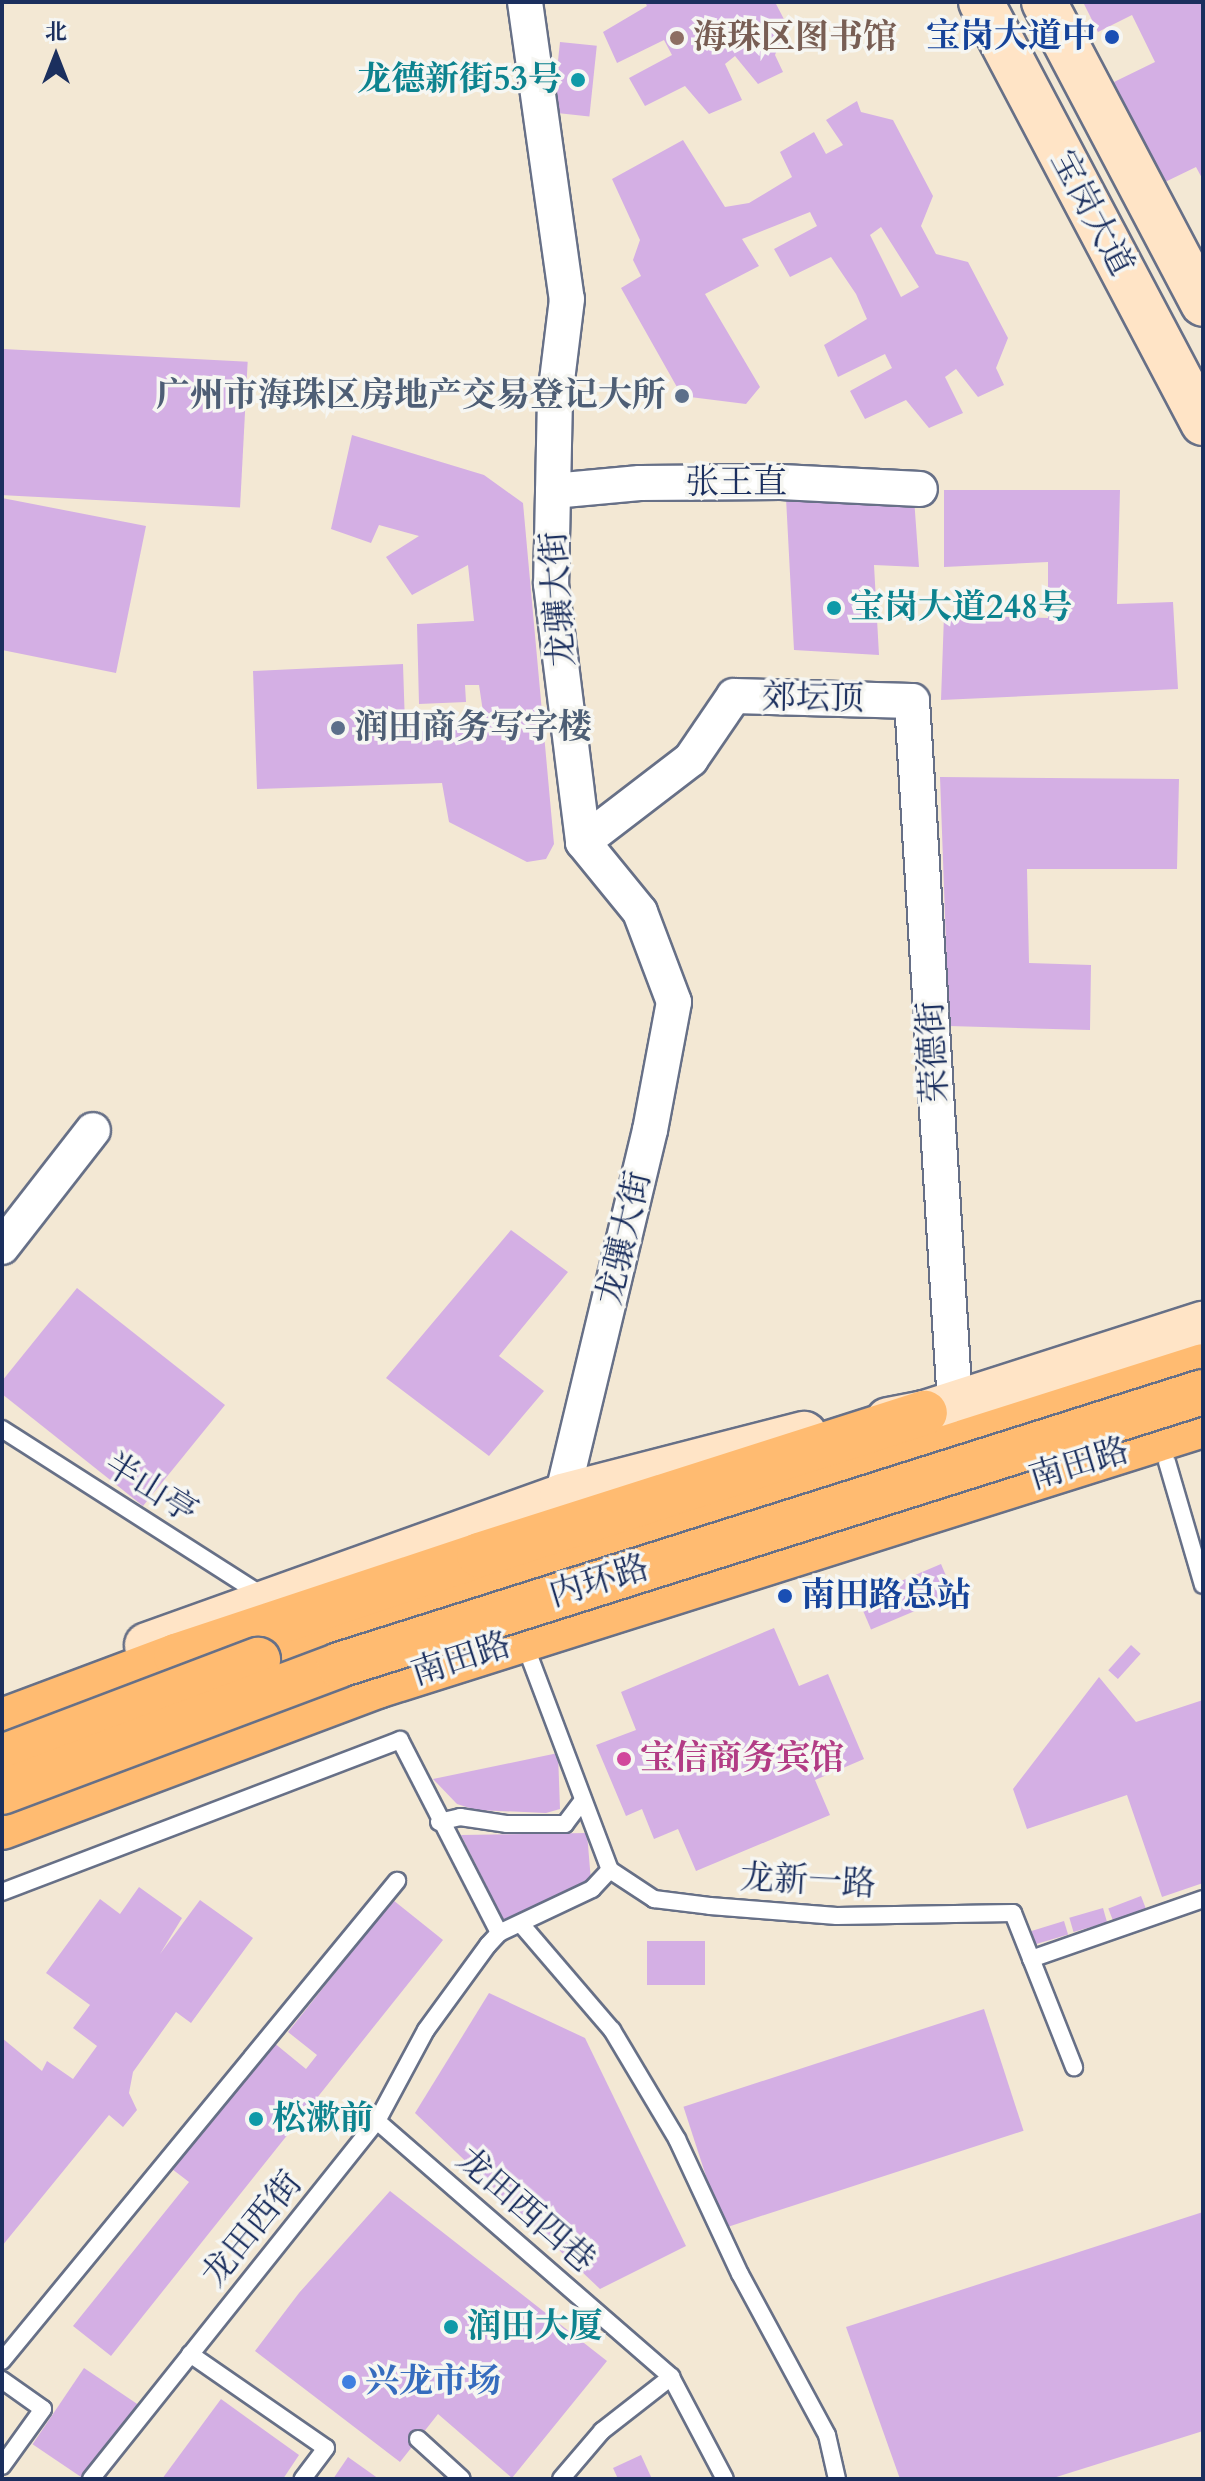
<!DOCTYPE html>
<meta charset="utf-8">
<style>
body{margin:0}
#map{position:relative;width:1205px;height:2481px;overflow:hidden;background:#f3e8d4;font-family:Cardo,"Noto Serif SC",serif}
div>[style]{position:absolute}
.building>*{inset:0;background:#d4afe4;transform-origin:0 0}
.roads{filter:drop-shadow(2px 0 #677087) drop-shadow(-2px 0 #677087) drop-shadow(0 2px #677087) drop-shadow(0 -2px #677087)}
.service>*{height:16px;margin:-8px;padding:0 8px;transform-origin:8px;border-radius:8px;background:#fff}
.minor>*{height:34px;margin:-17px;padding:0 17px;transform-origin:17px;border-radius:17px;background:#fff}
.secondary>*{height:44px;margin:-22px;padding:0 22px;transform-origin:22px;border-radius:22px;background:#ffe4c6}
.primary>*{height:44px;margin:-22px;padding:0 22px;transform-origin:22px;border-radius:22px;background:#ffbb71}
.trunk>*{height:44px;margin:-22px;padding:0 22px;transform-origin:22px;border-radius:22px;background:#ffbb71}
.bridges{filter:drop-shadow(2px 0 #677087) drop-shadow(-2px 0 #677087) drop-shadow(0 2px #677087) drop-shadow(0 -2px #677087)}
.trunk-bridge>*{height:44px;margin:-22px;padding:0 22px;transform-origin:22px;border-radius:22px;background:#ffbb71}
.dots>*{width:22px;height:22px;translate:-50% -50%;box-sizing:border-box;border:4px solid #f6f6f2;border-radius:50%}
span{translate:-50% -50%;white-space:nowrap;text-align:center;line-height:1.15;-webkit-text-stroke:7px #f6f6f2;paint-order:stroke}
.transit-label{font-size:34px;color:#164399;font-weight:700}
.right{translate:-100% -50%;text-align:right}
.left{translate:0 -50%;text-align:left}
.education-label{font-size:34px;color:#785e54;font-weight:700}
.culture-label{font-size:34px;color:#0d838f;font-weight:700}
.street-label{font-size:34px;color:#1b2f5e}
.service-label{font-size:34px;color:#4e5e75;font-weight:700}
.hotel-label{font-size:34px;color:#b23c85;font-weight:700}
.shop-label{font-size:34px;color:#366cbe;font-weight:700}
.frame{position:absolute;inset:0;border:4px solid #1b2f5e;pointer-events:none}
.north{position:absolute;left:16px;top:16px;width:80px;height:80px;-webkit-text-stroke:6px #f6f6f2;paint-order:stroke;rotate:0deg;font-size:22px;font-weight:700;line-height:32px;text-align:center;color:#1b2f5e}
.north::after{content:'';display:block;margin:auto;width:28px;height:36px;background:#1b2f5e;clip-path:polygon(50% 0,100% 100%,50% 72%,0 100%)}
</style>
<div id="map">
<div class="building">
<div style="clip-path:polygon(645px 2px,775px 2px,787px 25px,775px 55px,783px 72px,758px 84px,735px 56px,725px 64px,742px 100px,709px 114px,685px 86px,645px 106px,629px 78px,672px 55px,664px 40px,617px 63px,603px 32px,647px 6px)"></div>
<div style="clip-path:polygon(1083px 2px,1203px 2px,1203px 180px,1196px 167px,1163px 183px,1114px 82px,1155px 62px,1132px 15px,1098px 32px)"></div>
<div style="left:560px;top:42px;width:37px;height:71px;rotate:6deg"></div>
<div style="clip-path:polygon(evenodd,857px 101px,861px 112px,893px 120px,933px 196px,921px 226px,936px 254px,968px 262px,1008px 338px,996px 368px,1004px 385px,978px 397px,956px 369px,945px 377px,963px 413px,929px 428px,906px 400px,865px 419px,850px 391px,892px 368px,885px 354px,838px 377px,824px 345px,867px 319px,856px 294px,831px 257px,790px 277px,774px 249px,817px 226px,810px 212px,742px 239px,759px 266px,705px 294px,760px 387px,746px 404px,682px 396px,621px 288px,641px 276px,633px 260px,640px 240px,612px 179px,683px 140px,725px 207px,749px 203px,792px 177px,780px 152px,814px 132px,826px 154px,843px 145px,826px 120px,857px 101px,881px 227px,919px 287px,901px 297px,870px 235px,881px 227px)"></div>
<div style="left:3px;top:349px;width:245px;height:146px;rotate:3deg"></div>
<div style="clip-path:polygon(352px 435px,484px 475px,523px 503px,554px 844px,546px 859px,527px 862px,449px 822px,442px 783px,257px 789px,253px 671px,403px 664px,405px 725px,420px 722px,421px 731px,485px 725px,479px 685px,465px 685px,466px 702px,419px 704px,417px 624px,474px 621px,468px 565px,412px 595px,386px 557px,419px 536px,379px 525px,371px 543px,331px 529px)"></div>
<div style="clip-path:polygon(944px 490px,1120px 490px,1117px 604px,1173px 602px,1178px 689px,941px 700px,944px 615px,1048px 618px,1048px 562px,944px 567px)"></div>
<div style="clip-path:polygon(2px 498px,146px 526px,116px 673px,2px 650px)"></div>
<div style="clip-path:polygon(786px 498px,914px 498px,919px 567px,874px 565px,879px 655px,794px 650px)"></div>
<div style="clip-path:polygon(940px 777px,1179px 779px,1177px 869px,1027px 869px,1029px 963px,1091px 965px,1090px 1030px,949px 1026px)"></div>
<div style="clip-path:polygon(511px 1230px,568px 1272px,499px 1356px,544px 1391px,489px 1456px,386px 1378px)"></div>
<div style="clip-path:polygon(77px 1288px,225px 1405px,143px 1506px,2px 1394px,2px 1381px)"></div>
<div style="left:941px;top:1564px;width:33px;height:90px;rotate:67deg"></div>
<div style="clip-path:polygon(774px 1628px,799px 1686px,828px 1674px,864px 1759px,815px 1780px,830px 1815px,696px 1871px,678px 1829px,654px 1839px,642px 1809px,626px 1816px,596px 1745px,636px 1730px,621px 1692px)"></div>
<div style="left:1131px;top:1645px;width:13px;height:34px;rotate:42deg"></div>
<div style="clip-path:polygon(1099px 1677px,1136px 1722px,1203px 1700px,1203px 1883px,1162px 1897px,1127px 1795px,1027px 1829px,1013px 1789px)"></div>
<div style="clip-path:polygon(558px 1753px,560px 1809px,546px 1813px,476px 1810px,457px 1804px,433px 1779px)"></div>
<div style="clip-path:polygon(587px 1833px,591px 1881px,505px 1923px,461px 1835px)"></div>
<div style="clip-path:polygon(139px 1887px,182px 1918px,160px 1954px,200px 1900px,253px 1938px,191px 2023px,176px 2012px,133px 2072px,129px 2093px,137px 2110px,123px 2127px,109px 2115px,2px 2246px,2px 2038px,42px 2071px,47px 2061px,73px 2079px,97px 2046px,73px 2028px,90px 2005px,46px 1973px,100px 1899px,120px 1914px)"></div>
<div style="left:1141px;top:1896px;width:14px;height:35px;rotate:69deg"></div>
<div style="clip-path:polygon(393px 1900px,443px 1940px,111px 2356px,73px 2326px,189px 2182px,172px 2169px,273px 2042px,306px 2069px,317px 2055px,288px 2032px)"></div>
<div style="left:1103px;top:1908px;width:15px;height:35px;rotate:74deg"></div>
<div style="left:1064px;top:1921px;width:14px;height:34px;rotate:73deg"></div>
<div style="left:647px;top:1941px;width:58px;height:44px"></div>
<div style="clip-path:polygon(489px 1993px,585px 2038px,686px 2246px,600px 2289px,415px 2113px)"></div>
<div style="left:984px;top:2009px;width:128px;height:316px;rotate:72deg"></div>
<div style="clip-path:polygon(390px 2191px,607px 2361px,512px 2478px,438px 2414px,400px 2462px,255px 2351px,299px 2293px)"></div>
<div style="clip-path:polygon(1203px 2212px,1203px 2431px,1050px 2479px,900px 2479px,846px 2327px)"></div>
<div style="left:84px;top:2368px;width:66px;height:92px;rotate:34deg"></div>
<div style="clip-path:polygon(221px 2399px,299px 2455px,283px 2479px,162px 2479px)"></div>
<div style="clip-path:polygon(641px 2455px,652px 2479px,618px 2479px,613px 2468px)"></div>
<div style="clip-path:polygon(348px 2457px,379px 2479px,333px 2479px)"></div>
</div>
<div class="roads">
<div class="service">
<div style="left:2px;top:1429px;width:310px;rotate:32.6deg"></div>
<div style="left:1167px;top:1462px;width:128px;rotate:73.7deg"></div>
<div style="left:439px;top:1822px;width:22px;rotate:-13deg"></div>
<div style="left:460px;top:1817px;width:48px;rotate:8.5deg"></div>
<div style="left:507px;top:1824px;width:58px"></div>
<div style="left:565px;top:1824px;width:30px;rotate:-53deg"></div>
<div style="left:610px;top:1870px;width:53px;rotate:33.4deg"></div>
<div style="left:654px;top:1899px;width:56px;rotate:7.1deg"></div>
<div style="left:710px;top:1906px;width:127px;rotate:4.5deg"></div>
<div style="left:837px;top:1916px;width:176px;rotate:-1deg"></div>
<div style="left:1013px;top:1913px;width:166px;rotate:68.4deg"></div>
<div style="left:2px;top:1892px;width:426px;rotate:-20.9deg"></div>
<div style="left:400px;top:1740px;width:217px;rotate:62.8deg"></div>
<div style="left:521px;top:1924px;width:140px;rotate:49.4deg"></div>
<div style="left:612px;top:2030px;width:127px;rotate:59.2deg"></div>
<div style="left:677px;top:2139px;width:149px;rotate:65deg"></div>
<div style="left:740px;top:2274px;width:183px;rotate:61.6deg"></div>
<div style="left:827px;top:2435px;width:45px;rotate:77.2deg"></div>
<div style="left:1031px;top:1959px;width:182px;rotate:-19.2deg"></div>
<div style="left:377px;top:2121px;width:390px;rotate:41deg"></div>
<div style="left:671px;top:2377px;width:115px;rotate:62.1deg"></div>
<div style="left:190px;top:2354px;width:165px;rotate:34.7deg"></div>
<div style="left:326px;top:2448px;width:39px;rotate:127deg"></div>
<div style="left:2px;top:2361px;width:622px;rotate:-50.55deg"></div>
<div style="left:2px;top:2380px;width:50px;rotate:35.3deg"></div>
<div style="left:43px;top:2409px;width:70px;rotate:125.7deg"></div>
<div style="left:418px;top:2439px;width:59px;rotate:42.3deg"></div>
<div style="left:91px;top:2479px;width:458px;rotate:-51.4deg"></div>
<div style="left:377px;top:2121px;width:103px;rotate:-61.7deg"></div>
<div style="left:426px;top:2030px;width:105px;rotate:-53.9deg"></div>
<div style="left:488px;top:1945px;width:16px;rotate:-47deg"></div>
<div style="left:499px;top:1933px;width:103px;rotate:-25.3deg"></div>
<div style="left:592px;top:1889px;width:26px;rotate:-47deg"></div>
<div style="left:610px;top:1870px;width:246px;rotate:-110.7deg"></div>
<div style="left:561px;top:2479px;width:63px;rotate:-49.5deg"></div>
<div style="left:602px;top:2431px;width:88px;rotate:-38deg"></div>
</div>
<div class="minor">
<div style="left:525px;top:2px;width:300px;rotate:82deg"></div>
<div style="left:567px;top:299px;width:99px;rotate:97deg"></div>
<div style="left:555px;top:397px;width:187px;rotate:91.2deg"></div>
<div style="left:551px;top:584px;width:260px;rotate:82.9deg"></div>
<div style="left:583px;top:842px;width:90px;rotate:50.8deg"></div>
<div style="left:640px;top:912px;width:96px;rotate:69.3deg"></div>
<div style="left:674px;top:1002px;width:130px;rotate:100.6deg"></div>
<div style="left:650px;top:1130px;width:376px;rotate:103.5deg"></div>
<div style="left:553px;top:491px;width:87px;rotate:-5.3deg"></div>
<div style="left:640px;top:483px;width:141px;rotate:-0.4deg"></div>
<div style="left:781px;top:482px;width:139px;rotate:2.9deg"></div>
<div style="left:583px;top:842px;width:136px;rotate:-37.5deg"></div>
<div style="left:691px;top:759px;width:76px;rotate:-55.7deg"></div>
<div style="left:734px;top:696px;width:178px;rotate:1.6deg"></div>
<div style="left:912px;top:701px;width:704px;rotate:86.5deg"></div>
<div style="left:2px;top:1247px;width:148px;rotate:-52.1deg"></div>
</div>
<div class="secondary">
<div style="left:981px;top:2px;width:476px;rotate:62.2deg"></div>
<div style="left:1044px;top:2px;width:341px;rotate:62.2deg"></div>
<div style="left:888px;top:1420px;width:38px;rotate:-11deg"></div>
<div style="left:925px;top:1413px;width:292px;rotate:-17.8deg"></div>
<div style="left:147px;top:1645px;width:441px;rotate:-19.7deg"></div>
<div style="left:562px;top:1496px;width:250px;rotate:-14.4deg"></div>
</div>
<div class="primary">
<div style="left:222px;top:1678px;width:1029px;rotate:-17.64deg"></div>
<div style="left:2px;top:1827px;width:401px;rotate:-20.6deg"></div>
<div style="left:377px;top:1686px;width:866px;rotate:-17.54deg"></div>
</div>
<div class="trunk">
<div style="left:2px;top:1721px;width:186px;rotate:-20.5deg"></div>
<div style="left:176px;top:1656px;width:319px;rotate:-18.4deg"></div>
<div style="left:479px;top:1555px;width:468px;rotate:-17.7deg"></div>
</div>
</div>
<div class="bridges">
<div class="trunk-bridge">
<div style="left:2px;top:1757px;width:274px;rotate:-20.8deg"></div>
<div style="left:2px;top:1792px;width:360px;rotate:-20.6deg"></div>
<div style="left:339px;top:1665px;width:906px;rotate:-17.54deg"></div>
</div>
</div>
<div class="dots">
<div style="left:1112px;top:37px;background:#1a4fb4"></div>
<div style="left:677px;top:38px;background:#8d6e63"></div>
<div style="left:578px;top:80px;background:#0f9aa8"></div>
<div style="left:682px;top:396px;background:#5c6f8a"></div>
<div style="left:834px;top:608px;background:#0f9aa8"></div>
<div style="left:338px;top:728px;background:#5c6f8a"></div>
<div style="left:785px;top:1596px;background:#1a4fb4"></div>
<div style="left:624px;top:1759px;background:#d1479c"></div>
<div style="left:256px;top:2119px;background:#0f9aa8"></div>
<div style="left:451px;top:2327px;background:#0f9aa8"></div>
<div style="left:349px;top:2382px;background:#3f7fe0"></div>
</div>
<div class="transit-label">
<span class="right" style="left:1096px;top:37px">宝岗大道中</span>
<span class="left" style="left:801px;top:1596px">南田路总站</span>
</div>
<div class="education-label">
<span class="left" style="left:693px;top:38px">海珠区图书馆</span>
</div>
<div class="culture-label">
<span class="right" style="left:562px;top:80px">龙德新街53号</span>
<span class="left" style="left:850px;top:608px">宝岗大道248号</span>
<span class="left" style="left:272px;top:2119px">松漱前</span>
<span class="left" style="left:467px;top:2327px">润田大厦</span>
</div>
<div class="street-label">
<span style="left:1092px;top:213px;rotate:62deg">宝岗大道</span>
<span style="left:736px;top:483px">张王直</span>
<span style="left:558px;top:599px;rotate:-94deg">龙骧大街</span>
<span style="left:813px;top:698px;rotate:1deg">郊坛顶</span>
<span style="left:933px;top:1052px;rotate:-93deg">荣德街</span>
<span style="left:624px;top:1238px;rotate:-77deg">龙骧大街</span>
<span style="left:1079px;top:1464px;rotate:-17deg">南田路</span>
<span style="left:151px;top:1488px;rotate:32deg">半山亭</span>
<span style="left:599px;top:1581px;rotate:-17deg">内环路</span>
<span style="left:461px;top:1659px;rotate:-18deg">南田路</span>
<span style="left:808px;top:1881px;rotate:3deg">龙新一路</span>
<span style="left:526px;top:2210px;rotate:41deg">龙田西四巷</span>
<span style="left:252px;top:2229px;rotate:-51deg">龙田西街</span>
</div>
<div class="service-label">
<span class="right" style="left:666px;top:396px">广州市海珠区房地产交易登记大所</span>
<span class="left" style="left:354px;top:728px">润田商务写字楼</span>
</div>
<div class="hotel-label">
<span class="left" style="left:640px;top:1759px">宝信商务宾馆</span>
</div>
<div class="shop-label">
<span class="left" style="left:365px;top:2382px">兴龙市场</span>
</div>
<div class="frame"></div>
<div class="north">北</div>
</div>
